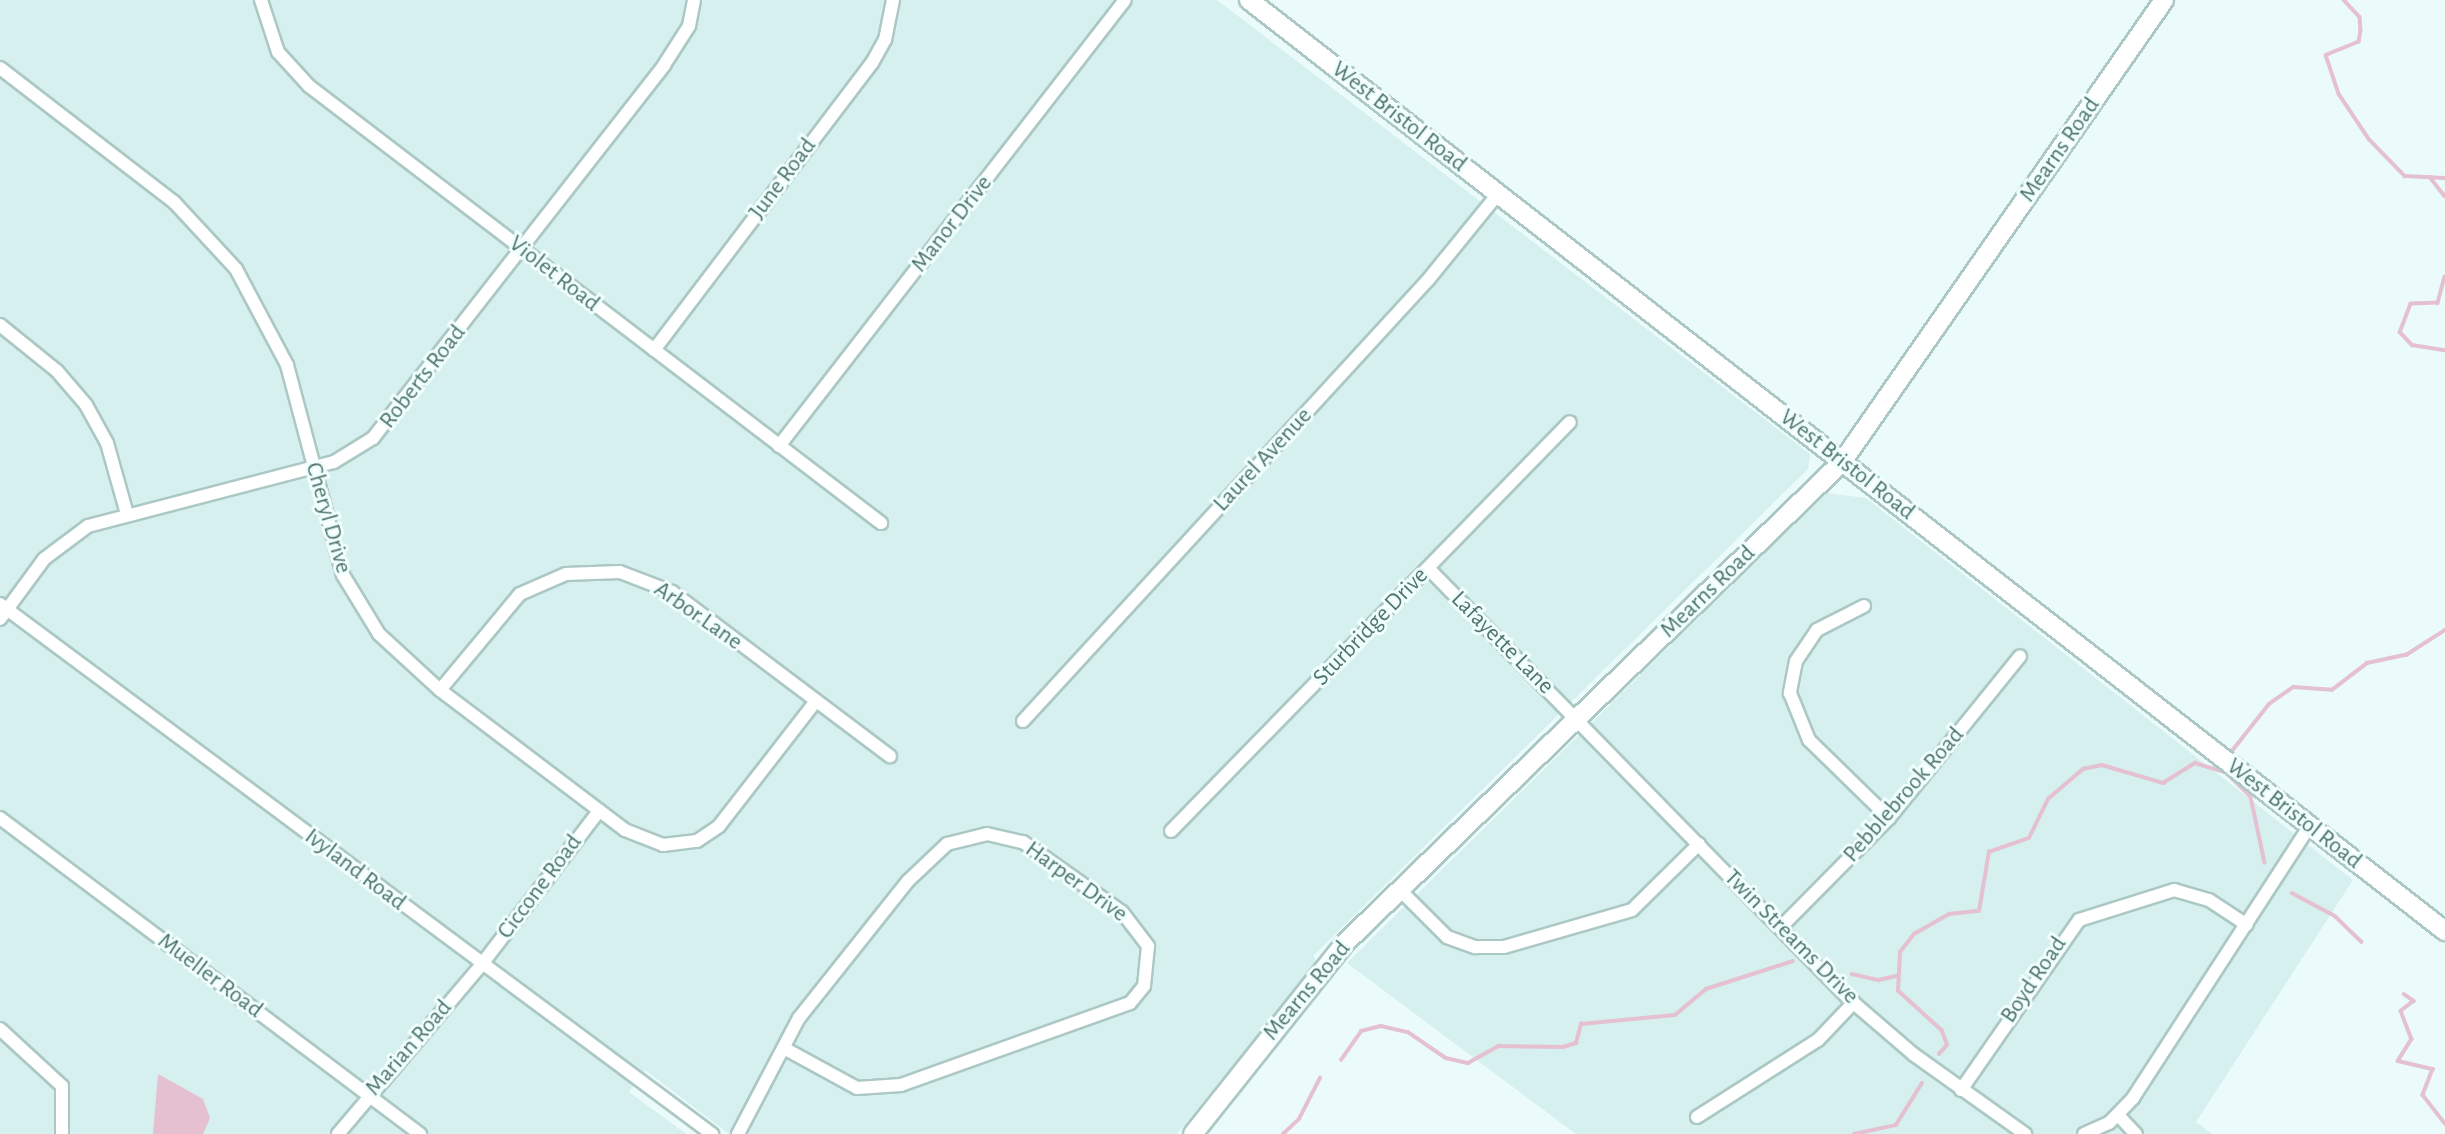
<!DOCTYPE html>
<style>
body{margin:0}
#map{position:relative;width:2445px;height:1134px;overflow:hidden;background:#ebfbfb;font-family:"Alegreya Sans",sans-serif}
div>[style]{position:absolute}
.residential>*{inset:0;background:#d6efef}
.water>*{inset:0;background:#e4c0d0}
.stream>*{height:3.5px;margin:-1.75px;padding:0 1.75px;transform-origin:1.75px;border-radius:1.75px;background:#e4c0d0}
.roads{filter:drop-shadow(2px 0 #abc8c4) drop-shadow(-2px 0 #abc8c4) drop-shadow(0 2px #abc8c4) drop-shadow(0 -2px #abc8c4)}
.street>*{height:12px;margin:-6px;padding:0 6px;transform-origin:6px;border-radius:6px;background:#fff}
.secondary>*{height:18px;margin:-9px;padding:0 9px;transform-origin:9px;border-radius:9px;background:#fff}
span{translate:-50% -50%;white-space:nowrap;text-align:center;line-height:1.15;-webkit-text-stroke:6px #f1fefe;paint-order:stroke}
.street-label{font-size:24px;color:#4f756c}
</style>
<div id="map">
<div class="residential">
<div style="clip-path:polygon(0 0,1217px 0,1810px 454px,1808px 469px,1313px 956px,1317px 962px,1177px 1134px,729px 1134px,645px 1070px,629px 1092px,686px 1134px,0 1134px)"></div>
<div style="clip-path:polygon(1825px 493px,1866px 498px,2353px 880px,2196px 1122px,2212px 1134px,1576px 1134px,1347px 963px)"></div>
</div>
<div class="water">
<div style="clip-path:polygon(158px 1074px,203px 1099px,210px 1118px,203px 1134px,153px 1134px)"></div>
</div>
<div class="stream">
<div style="left:2344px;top:0;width:23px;rotate:47deg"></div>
<div style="left:2360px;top:17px;width:13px;rotate:86deg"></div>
<div style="left:2361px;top:30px;width:12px;rotate:99deg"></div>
<div style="left:2359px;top:42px;width:35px;rotate:158deg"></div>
<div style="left:2326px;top:55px;width:41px;rotate:71.6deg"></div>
<div style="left:2339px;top:94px;width:54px;rotate:56.3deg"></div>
<div style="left:2369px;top:139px;width:52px;rotate:45.8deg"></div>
<div style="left:2405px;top:176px;width:40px;rotate:2.9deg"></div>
<div style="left:2430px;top:177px;width:24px;rotate:52deg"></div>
<div style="left:2445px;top:277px;width:27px;rotate:105deg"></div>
<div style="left:2438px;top:303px;width:27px;rotate:178deg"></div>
<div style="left:2411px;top:304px;width:30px;rotate:111deg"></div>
<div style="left:2400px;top:332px;width:18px;rotate:47deg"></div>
<div style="left:2412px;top:345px;width:33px;rotate:9deg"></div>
<div style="left:2228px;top:756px;width:66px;rotate:-51.7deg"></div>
<div style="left:2269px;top:704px;width:29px;rotate:-35deg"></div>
<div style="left:2293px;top:687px;width:39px;rotate:4deg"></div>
<div style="left:2332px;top:690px;width:44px;rotate:-37.6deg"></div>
<div style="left:2367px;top:663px;width:40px;rotate:-12deg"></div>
<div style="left:2406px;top:655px;width:46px;rotate:-32.7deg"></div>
<div style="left:2224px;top:770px;width:38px;rotate:45deg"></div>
<div style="left:2251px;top:797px;width:67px;rotate:78deg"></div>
<div style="left:2292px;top:893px;width:49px;rotate:28.1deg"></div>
<div style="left:2335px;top:916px;width:37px;rotate:44deg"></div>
<div style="left:1852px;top:974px;width:28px;rotate:13deg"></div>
<div style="left:1879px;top:980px;width:17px;rotate:-13deg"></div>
<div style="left:2404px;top:994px;width:12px;rotate:35deg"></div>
<div style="left:2414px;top:1001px;width:16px;rotate:142deg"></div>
<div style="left:2401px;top:1011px;width:30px;rotate:69deg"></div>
<div style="left:2412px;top:1039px;width:26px;rotate:122deg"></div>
<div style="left:2398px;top:1061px;width:36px;rotate:13deg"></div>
<div style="left:2433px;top:1069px;width:28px;rotate:111deg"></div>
<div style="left:2423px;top:1095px;width:36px;rotate:52deg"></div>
<div style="left:1939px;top:1054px;width:12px;rotate:-48deg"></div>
<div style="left:1947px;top:1045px;width:15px;rotate:-110deg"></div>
<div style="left:1942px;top:1031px;width:59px;rotate:-137.7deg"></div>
<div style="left:1898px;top:991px;width:39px;rotate:-87deg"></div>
<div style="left:1900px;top:952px;width:23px;rotate:-52deg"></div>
<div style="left:1914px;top:934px;width:40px;rotate:-29.7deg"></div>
<div style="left:1949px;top:914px;width:30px;rotate:-6deg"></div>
<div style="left:1979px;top:911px;width:60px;rotate:-80.4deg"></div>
<div style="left:1989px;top:852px;width:42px;rotate:-19.3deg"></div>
<div style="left:2029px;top:838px;width:43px;rotate:-64deg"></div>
<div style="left:2048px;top:799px;width:46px;rotate:-40.6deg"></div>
<div style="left:2083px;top:769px;width:19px;rotate:-12deg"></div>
<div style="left:2102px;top:765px;width:64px;rotate:16.4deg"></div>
<div style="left:2163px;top:783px;width:38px;rotate:-32deg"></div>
<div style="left:2195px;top:763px;width:30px;rotate:17deg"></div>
<div style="left:1341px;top:1060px;width:35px;rotate:-55deg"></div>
<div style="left:1361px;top:1031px;width:21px;rotate:-14deg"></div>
<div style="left:1381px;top:1026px;width:28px;rotate:13deg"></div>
<div style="left:1408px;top:1032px;width:46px;rotate:34.4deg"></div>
<div style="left:1446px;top:1058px;width:23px;rotate:13deg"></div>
<div style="left:1468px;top:1063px;width:35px;rotate:-29deg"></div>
<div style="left:1499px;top:1046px;width:64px;rotate:0.9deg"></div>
<div style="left:1563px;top:1047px;width:14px;rotate:-17deg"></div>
<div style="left:1576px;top:1043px;width:20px;rotate:-75deg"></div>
<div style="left:1581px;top:1024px;width:94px;rotate:-5.5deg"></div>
<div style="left:1675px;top:1015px;width:40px;rotate:-40deg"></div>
<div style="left:1706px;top:989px;width:91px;rotate:-17.8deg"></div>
<div style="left:1283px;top:1134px;width:22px;rotate:-43deg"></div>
<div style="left:1299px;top:1119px;width:46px;rotate:-62.9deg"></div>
<div style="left:1854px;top:1134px;width:43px;rotate:-12.1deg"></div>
<div style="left:1896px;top:1125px;width:49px;rotate:-58.2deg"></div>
</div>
<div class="roads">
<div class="street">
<div style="left:261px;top:0;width:55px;rotate:71.9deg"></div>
<div style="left:278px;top:52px;width:46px;rotate:47.6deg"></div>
<div style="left:309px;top:86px;width:720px;rotate:37.38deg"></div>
<div style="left:0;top:68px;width:220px;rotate:37.6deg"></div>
<div style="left:174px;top:202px;width:91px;rotate:47.2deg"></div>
<div style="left:236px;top:269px;width:109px;rotate:62deg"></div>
<div style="left:287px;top:365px;width:217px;rotate:75.1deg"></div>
<div style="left:343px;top:575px;width:69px;rotate:58.6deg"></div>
<div style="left:379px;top:634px;width:83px;rotate:42.6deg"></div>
<div style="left:440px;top:690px;width:232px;rotate:37.1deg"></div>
<div style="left:625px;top:830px;width:41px;rotate:21.5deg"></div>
<div style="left:663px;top:845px;width:34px;rotate:-7deg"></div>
<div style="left:697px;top:841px;width:27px;rotate:-34deg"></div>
<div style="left:719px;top:826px;width:158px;rotate:-52.2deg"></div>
<div style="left:0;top:325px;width:73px;rotate:38.9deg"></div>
<div style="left:57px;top:371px;width:45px;rotate:49.5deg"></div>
<div style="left:86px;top:405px;width:43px;rotate:61.1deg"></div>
<div style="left:107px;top:443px;width:74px;rotate:74.3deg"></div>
<div style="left:654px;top:350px;width:360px;rotate:-52.8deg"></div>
<div style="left:872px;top:63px;width:26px;rotate:-61deg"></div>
<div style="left:885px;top:40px;width:41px;rotate:-78.7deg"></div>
<div style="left:779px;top:446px;width:564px;rotate:-52.2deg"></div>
<div style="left:1428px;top:568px;width:601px;rotate:45.67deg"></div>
<div style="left:1848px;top:998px;width:86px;rotate:40.7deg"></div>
<div style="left:1913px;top:1054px;width:138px;rotate:35.5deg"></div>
<div style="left:0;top:604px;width:888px;rotate:36.66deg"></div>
<div style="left:1864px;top:606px;width:53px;rotate:152.9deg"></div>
<div style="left:1817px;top:630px;width:37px;rotate:124deg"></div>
<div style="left:1796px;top:661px;width:33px;rotate:101deg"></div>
<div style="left:1790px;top:693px;width:51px;rotate:68deg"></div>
<div style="left:1809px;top:740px;width:112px;rotate:44.3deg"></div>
<div style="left:0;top:619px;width:74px;rotate:-53.7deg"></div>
<div style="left:44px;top:559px;width:55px;rotate:-36.9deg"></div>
<div style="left:88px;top:526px;width:254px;rotate:-14.6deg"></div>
<div style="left:334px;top:462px;width:46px;rotate:-31.6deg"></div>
<div style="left:373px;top:438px;width:473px;rotate:-52deg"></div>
<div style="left:664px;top:65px;width:46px;rotate:-57.3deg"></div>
<div style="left:689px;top:26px;width:26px;rotate:-79deg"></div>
<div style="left:440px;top:690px;width:125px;rotate:-50.2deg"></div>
<div style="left:520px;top:594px;width:50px;rotate:-23.5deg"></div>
<div style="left:566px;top:574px;width:54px;rotate:-2.1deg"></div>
<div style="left:620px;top:572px;width:56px;rotate:21deg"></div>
<div style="left:672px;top:592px;width:273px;rotate:37deg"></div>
<div style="left:1023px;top:721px;width:599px;rotate:-47.44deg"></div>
<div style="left:1428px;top:280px;width:111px;rotate:-50.9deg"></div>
<div style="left:0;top:818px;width:526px;rotate:36.96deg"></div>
<div style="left:1171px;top:831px;width:571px;rotate:-45.71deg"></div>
<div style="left:1399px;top:889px;width:68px;rotate:45deg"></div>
<div style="left:1447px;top:937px;width:30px;rotate:20deg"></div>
<div style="left:1475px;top:947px;width:29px"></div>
<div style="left:1504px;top:947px;width:133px;rotate:-16.1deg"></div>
<div style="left:1632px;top:910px;width:94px;rotate:-44.6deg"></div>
<div style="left:1781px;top:927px;width:153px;rotate:-45.3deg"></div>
<div style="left:1889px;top:818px;width:208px;rotate:-51deg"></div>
<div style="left:0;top:1029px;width:84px;rotate:42.6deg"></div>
<div style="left:62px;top:1086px;width:48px;rotate:90deg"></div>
<div style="left:1961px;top:1090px;width:207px;rotate:-55.2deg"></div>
<div style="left:2079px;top:920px;width:100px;rotate:-17.5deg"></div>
<div style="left:2174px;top:890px;width:36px;rotate:16deg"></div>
<div style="left:2209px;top:900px;width:45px;rotate:33.3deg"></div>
<div style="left:2119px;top:1116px;width:25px;rotate:47deg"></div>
<div style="left:1697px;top:1117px;width:143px;rotate:-32.5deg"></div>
<div style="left:1818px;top:1040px;width:52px;rotate:-46.5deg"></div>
<div style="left:338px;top:1134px;width:223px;rotate:-49.7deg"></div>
<div style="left:482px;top:964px;width:193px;rotate:-52.6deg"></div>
<div style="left:738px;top:1134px;width:131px;rotate:-62.3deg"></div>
<div style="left:799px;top:1018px;width:175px;rotate:-51.5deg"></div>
<div style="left:908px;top:881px;width:54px;rotate:-43.5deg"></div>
<div style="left:947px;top:844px;width:41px;rotate:-14deg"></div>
<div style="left:987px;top:834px;width:37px;rotate:13deg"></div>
<div style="left:1023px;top:842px;width:121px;rotate:35.3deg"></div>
<div style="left:1122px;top:912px;width:43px;rotate:52.6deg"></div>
<div style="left:1148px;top:946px;width:40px;rotate:95.7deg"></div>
<div style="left:1144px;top:986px;width:22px;rotate:129deg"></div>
<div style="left:1130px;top:1003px;width:243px;rotate:160.3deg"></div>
<div style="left:901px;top:1085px;width:44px;rotate:176.1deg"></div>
<div style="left:857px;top:1088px;width:83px;rotate:-151.3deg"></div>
<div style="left:2084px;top:1134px;width:27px;rotate:-24deg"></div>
<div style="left:2109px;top:1123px;width:35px;rotate:-46deg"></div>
<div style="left:2133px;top:1098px;width:323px;rotate:-57deg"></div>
</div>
<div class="secondary">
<div style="left:1249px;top:0;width:1516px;rotate:37.9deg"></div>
<div style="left:1193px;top:1134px;width:243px;rotate:-51.5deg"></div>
<div style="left:1344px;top:944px;width:693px;rotate:-44.06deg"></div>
<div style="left:1842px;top:462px;width:563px;rotate:-55.12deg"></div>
</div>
</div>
<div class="street-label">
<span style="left:1399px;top:117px;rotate:38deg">West Bristol Road</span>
<span style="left:2060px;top:150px;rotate:-55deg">Mearns Road</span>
<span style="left:783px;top:179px;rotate:-53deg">June Road</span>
<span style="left:952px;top:224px;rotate:-52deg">Manor Drive</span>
<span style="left:554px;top:274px;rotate:38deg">Violet Road</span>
<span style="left:423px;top:377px;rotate:-52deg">Roberts Road</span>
<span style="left:1263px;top:460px;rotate:-47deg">Laurel Avenue</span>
<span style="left:1847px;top:465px;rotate:38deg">West Bristol Road</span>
<span style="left:328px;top:518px;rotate:74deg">Cheryl Drive</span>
<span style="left:1708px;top:592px;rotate:-44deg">Mearns Road</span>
<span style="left:698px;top:616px;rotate:35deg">Arbor Lane</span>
<span style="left:1371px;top:627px;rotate:-46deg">Sturbridge Drive</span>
<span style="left:1502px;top:643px;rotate:45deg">Lafayette Lane</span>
<span style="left:1904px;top:795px;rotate:-49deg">Pebblebrook Road</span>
<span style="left:2294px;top:814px;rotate:38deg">West Bristol Road</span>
<span style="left:355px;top:870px;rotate:37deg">Ivyland Road</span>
<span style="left:1076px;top:882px;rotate:36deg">Harper Drive</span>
<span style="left:540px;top:887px;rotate:-53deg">Ciccone Road</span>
<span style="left:1791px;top:937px;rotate:45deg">Twin Streams Drive</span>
<span style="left:210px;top:976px;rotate:37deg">Mueller Road</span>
<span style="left:2034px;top:980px;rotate:-56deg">Boyd Road</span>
<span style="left:1307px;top:991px;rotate:-50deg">Mearns Road</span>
<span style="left:409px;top:1048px;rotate:-49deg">Marian Road</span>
</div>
</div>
